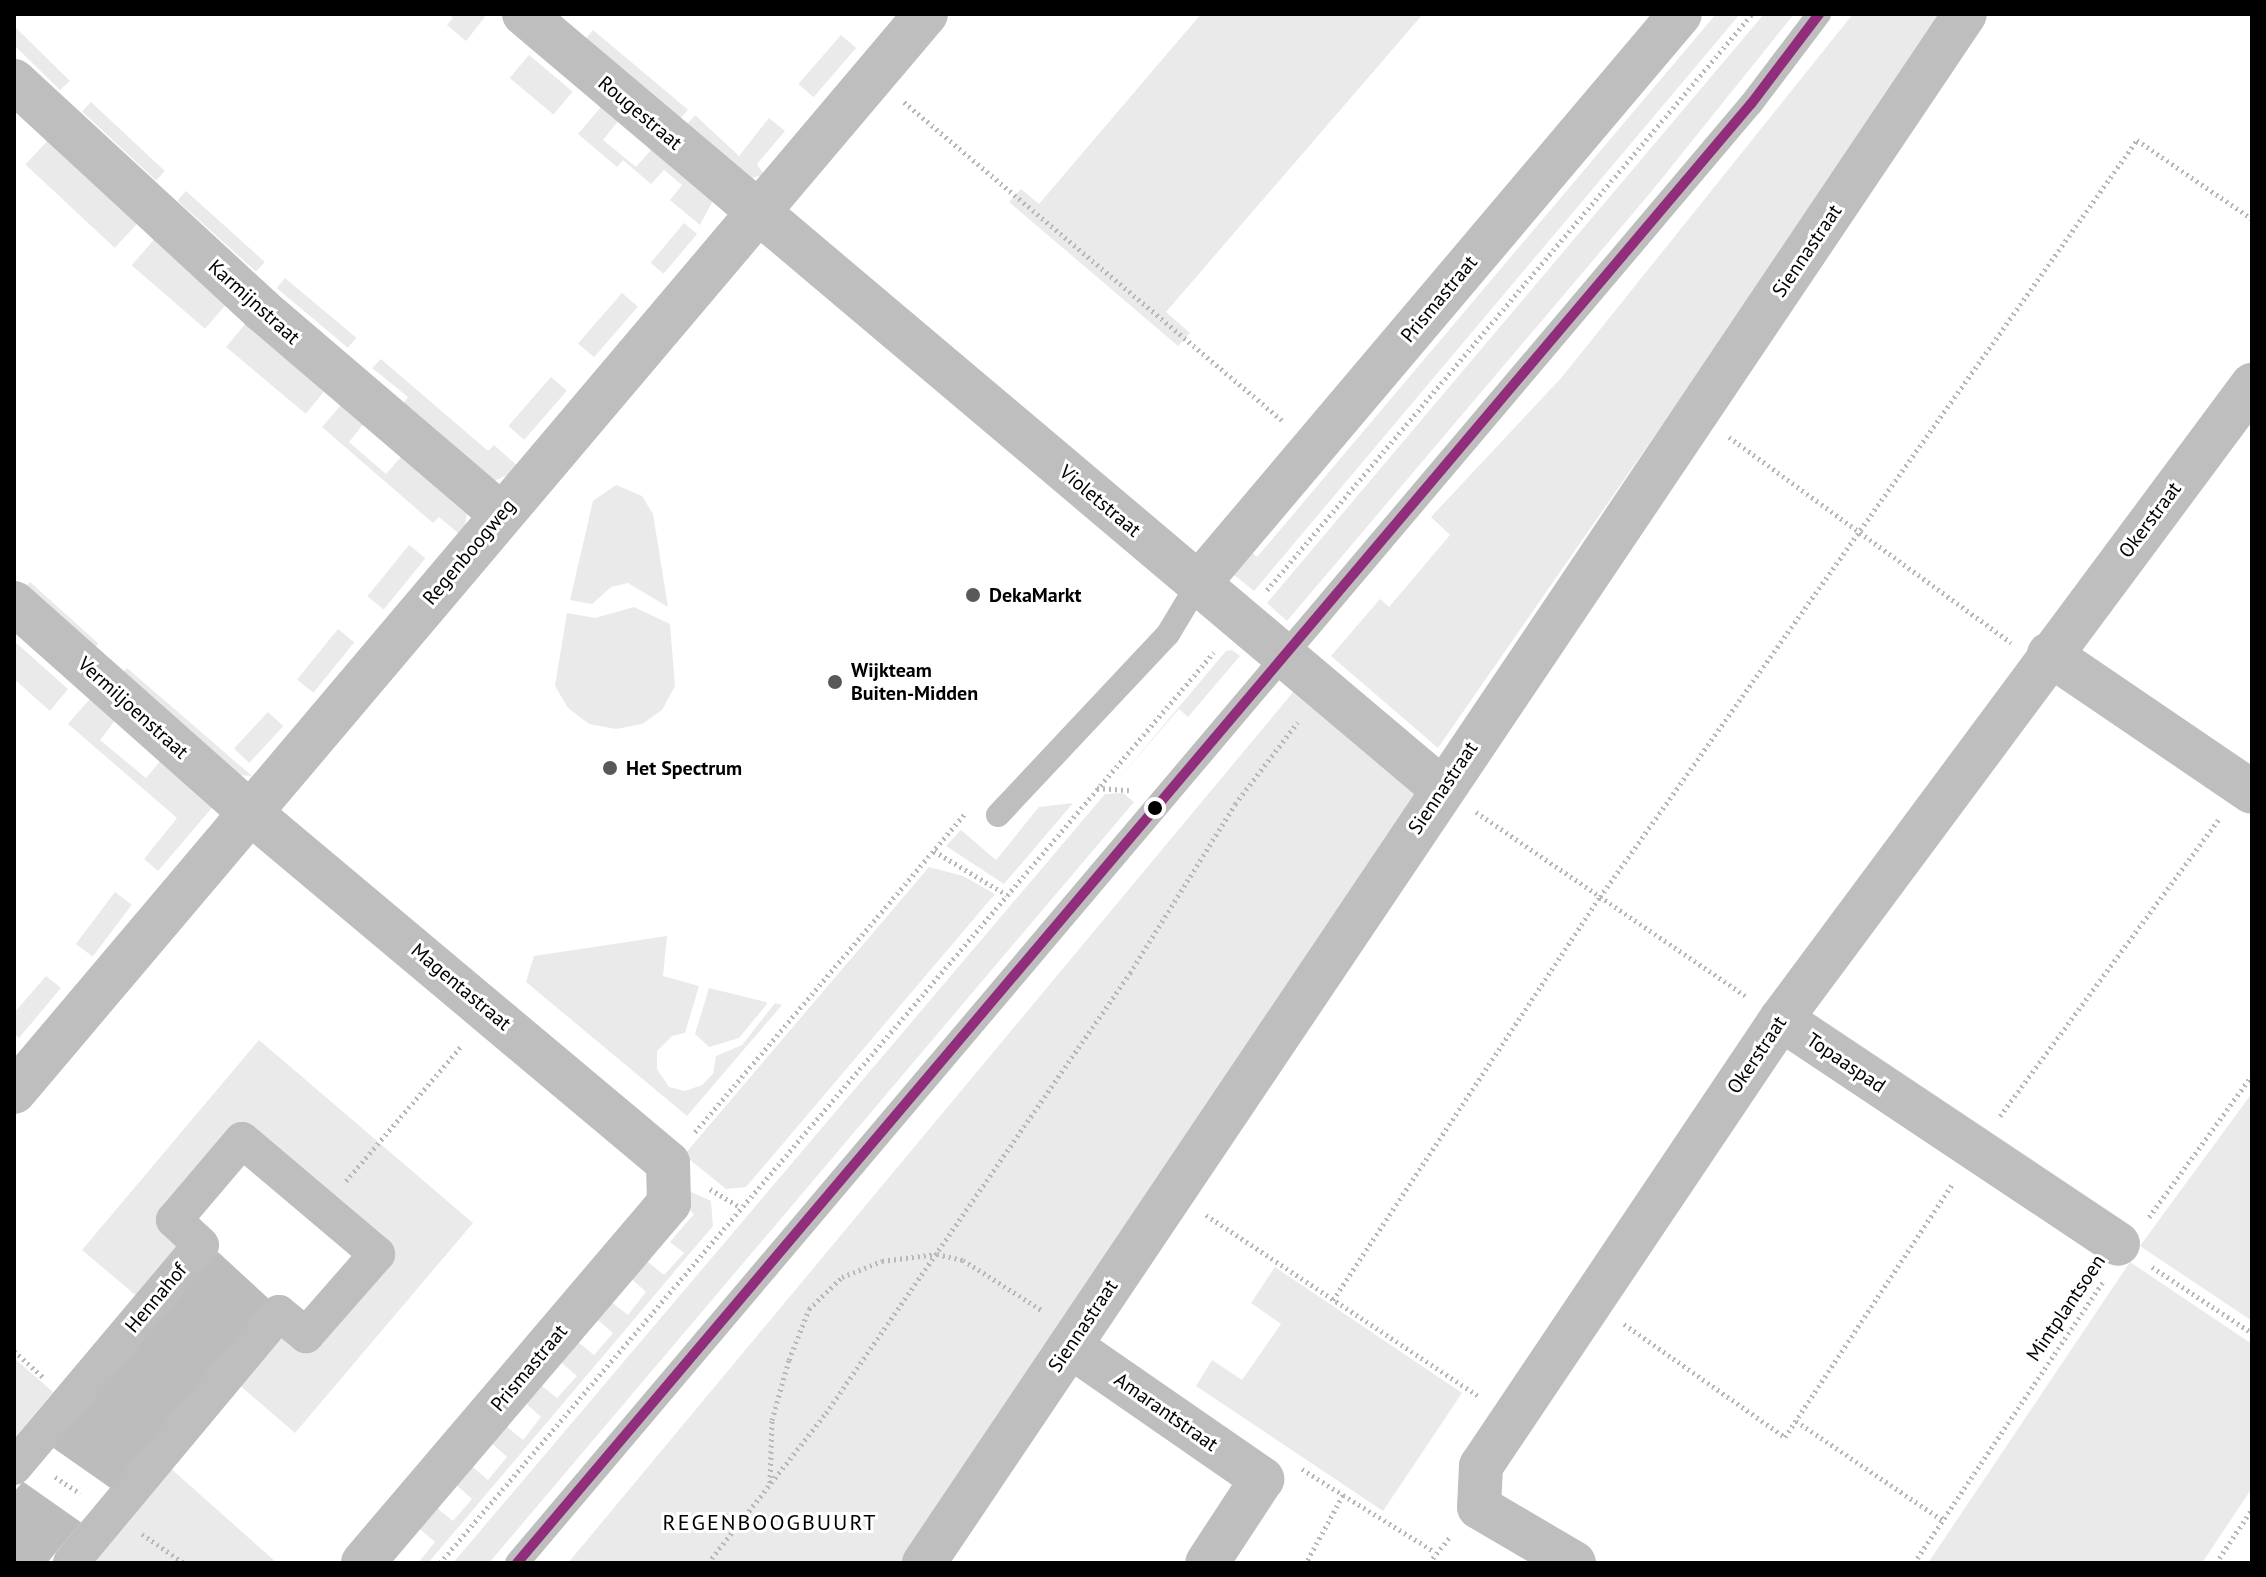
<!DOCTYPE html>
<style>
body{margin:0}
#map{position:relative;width:2266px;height:1577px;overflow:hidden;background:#fff;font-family:"PT Sans",sans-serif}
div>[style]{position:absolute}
.green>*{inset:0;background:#eaeaea;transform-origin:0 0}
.water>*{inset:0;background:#bcbcbc}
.pier>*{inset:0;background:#fff;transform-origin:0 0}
.path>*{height:5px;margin-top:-2.5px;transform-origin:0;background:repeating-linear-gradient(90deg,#b8b8b8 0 2px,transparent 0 6px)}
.service>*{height:24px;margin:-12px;padding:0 12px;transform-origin:12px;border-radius:12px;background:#bebebe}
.pedestrian>*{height:36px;margin:-18px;padding:0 18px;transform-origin:18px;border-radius:18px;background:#bebebe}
.minor>*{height:44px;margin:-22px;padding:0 22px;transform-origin:22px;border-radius:22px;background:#bebebe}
.bus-1>*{height:10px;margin:-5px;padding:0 5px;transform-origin:5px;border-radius:5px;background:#912e7b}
.dots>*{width:22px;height:22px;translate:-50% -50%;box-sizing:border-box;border:4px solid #fff;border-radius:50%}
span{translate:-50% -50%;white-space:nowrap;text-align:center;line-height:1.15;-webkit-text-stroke:6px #fff;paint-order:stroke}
.street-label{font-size:20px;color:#000}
.poi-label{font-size:20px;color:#000;font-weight:700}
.left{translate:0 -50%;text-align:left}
.neighbourhood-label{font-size:22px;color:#000;letter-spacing:2px}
.frame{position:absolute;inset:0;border:16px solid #000;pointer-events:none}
</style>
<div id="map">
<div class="green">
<div style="clip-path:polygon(449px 14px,481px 14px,485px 17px,466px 41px,447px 25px,453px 18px)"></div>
<div style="clip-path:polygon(1201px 14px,1423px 14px,1166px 312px,1190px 333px,1178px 346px,1009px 202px,1021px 189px,1039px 204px)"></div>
<div style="clip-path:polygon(1716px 14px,1740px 14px,1254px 591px,1228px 570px,1247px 548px,1257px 557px,1280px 530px)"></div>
<div style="clip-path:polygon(1764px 14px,1794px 14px,1651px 192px,1287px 621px,1267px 603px)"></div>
<div style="clip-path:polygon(1853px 14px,1947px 14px,1438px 748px,1331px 656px,1380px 599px,1389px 607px,1450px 535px,1431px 517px,1562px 377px)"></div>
<div style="clip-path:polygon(14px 26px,70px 81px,60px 90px,14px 45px)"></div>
<div style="left:593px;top:30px;width:124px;height:21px;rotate:40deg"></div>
<div style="left:841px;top:35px;width:20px;height:65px;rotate:41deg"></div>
<div style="left:529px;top:55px;width:57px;height:30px;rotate:40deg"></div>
<div style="clip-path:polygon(606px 101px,623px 115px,603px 140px,636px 167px,657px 143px,716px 195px,700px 225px,670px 200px,682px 185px,664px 170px,651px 184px,623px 160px,617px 167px,578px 134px)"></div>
<div style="left:91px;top:102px;width:101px;height:13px;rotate:43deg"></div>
<div style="clip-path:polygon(695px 115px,739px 156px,769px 118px,785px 131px,757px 164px,764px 175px,747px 179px,681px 131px)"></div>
<div style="left:52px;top:136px;width:122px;height:39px;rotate:43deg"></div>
<div style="left:186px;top:191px;width:106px;height:13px;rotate:42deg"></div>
<div style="left:684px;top:223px;width:17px;height:52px;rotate:40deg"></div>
<div style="left:158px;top:235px;width:97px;height:40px;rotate:41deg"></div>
<div style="left:285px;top:278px;width:93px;height:13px;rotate:40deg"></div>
<div style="left:622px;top:293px;width:21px;height:67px;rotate:41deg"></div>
<div style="left:251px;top:317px;width:104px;height:39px;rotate:40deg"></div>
<div style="clip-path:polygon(381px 359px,488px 451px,494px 445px,521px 469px,494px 481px,399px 410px,408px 397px,372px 368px)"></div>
<div style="left:551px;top:377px;width:21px;height:65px;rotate:41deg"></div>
<div style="clip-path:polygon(347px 398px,369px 417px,349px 442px,386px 474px,408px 449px,467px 514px,463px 537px,439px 517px,433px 523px,322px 427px)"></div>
<div style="clip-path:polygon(616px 485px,642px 496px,653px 514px,668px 607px,628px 583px,611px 587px,592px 604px,570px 600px,593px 501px)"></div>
<div style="left:409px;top:545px;width:21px;height:66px;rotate:39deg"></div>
<div style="left:30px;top:582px;width:92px;height:14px;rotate:42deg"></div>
<div style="clip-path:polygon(634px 607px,670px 624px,675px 686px,662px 710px,642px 724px,616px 729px,589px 724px,568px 708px,555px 686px,567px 613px,595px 618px)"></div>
<div style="left:338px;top:629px;width:21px;height:65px;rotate:39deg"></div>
<div style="clip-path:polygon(14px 641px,68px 689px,50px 711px,14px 679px)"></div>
<div style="clip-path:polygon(1232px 650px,1240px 656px,1188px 717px,1179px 709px,1115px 783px,1226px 651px)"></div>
<div style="clip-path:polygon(127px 668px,252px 776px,236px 775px,117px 678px)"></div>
<div style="clip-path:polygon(1294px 691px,1422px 798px,908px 1563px,568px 1563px)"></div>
<div style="clip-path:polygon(95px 693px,120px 714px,100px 740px,146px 778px,167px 753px,216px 803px,158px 871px,144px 859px,177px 818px,68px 724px)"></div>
<div style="left:268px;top:712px;width:21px;height:50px;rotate:43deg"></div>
<div style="clip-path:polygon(1123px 793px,1134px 802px,489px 1563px,453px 1563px,1105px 794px)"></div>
<div style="clip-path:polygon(1073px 803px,1004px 884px,946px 846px,961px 830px,996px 860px,1039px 807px)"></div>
<div style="clip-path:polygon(929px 867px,963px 876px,995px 894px,746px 1187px,726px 1189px,684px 1155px)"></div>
<div style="left:115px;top:892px;width:21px;height:65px;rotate:37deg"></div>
<div style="clip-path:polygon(667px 936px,663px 976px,699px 986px,685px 1033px,672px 1036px,657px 1051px,657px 1069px,669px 1087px,685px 1091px,702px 1085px,713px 1074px,716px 1056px,742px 1045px,775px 1003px,782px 1005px,687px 1116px,526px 982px,534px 956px)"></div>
<div style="clip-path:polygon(46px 976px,61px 988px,19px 1038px,14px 1033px,14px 1013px)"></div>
<div style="clip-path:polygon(709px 988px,766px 1002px,767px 1004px,739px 1038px,709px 1047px,695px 1034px)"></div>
<div style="clip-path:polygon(259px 1040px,473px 1223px,295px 1433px,237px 1383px,284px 1329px,391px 1250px,245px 1125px,185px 1244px,139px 1298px,82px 1250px)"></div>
<div style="clip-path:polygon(2252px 1093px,2252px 1321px,2140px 1246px)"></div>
<div style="clip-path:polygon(689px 1191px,711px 1201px,713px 1226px,428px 1563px,418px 1563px,435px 1542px,414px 1524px,432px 1504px,453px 1521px,472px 1499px,452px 1481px,468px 1463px,488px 1480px,507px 1457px,487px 1439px,501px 1422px,523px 1440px,541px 1417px,521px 1399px,536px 1381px,557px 1398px,577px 1376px,556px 1358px,573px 1338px,594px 1355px,613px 1333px,592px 1315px,606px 1298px,628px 1315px,646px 1292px,626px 1274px,642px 1257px,664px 1275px,684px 1253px,670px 1242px,694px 1214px,684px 1205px)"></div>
<div style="clip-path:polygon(2130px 1262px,2252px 1344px,2252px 1488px,2202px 1563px,1928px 1563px)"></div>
<div style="clip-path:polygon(1275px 1267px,1462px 1393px,1383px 1511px,1196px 1386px,1212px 1360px,1242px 1380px,1281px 1324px,1251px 1303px)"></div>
<div style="clip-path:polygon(14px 1358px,53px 1392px,14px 1439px)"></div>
<div style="clip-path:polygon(168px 1466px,277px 1563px,85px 1563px)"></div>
</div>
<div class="water">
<div style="clip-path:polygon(218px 1252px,270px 1300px,47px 1563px,14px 1563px,14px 1492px)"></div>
</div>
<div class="pier">
<div style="left:49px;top:1445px;width:79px;height:45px;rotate:35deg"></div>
</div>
<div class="path">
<div style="left:904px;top:102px;width:494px;rotate:40.1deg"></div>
<div style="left:1729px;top:437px;width:349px;rotate:36.1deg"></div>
<div style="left:1267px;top:590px;width:753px;rotate:-49.9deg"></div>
<div style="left:1097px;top:788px;width:32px;rotate:4deg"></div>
<div style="left:1476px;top:812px;width:327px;rotate:34.3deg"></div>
<div style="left:934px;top:851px;width:85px;rotate:31.1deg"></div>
<div style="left:2000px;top:1116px;width:370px;rotate:-53.6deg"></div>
<div style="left:695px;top:1132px;width:417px;rotate:-49.7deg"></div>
<div style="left:346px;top:1181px;width:179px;rotate:-49.5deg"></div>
<div style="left:710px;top:1189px;width:35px;rotate:31deg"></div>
<div style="left:1206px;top:1215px;width:327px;rotate:33.6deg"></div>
<div style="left:2149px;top:1217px;width:175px;rotate:-54deg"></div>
<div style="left:2152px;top:1267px;width:120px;rotate:33.4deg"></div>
<div style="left:1333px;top:1300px;width:483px;rotate:-56.5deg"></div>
<div style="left:1600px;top:897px;width:928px;rotate:-54.65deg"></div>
<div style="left:2137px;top:140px;width:140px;rotate:34.5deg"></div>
<div style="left:1624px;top:1324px;width:197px;rotate:35.1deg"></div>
<div style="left:1785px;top:1437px;width:305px;rotate:-56.5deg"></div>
<div style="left:14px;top:1351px;width:39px;rotate:42deg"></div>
<div style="left:1796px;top:1421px;width:176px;rotate:34.1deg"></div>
<div style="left:1302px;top:1469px;width:49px;rotate:32.4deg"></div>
<div style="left:1343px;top:1495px;width:77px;rotate:118.6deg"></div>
<div style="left:55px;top:1477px;width:30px;rotate:33deg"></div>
<div style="left:770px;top:1483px;width:63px;rotate:-88.2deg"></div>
<div style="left:772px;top:1420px;width:62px;rotate:-74.2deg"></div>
<div style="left:789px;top:1360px;width:55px;rotate:-68.6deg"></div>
<div style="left:809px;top:1309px;width:46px;rotate:-44.1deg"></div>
<div style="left:842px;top:1277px;width:43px;rotate:-21.8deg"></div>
<div style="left:882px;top:1261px;width:55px;rotate:-7.3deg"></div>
<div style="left:937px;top:1254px;width:27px;rotate:13deg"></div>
<div style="left:963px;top:1260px;width:95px;rotate:32.5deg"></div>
<div style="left:1343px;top:1495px;width:108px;rotate:31.8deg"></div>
<div style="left:142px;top:1534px;width:51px;rotate:34.6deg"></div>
<div style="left:440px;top:1563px;width:1195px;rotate:-49.65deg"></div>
<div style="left:708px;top:1563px;width:191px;rotate:-51.8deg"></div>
<div style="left:826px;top:1413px;width:535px;rotate:-55.36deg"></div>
<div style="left:1130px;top:973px;width:199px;rotate:-58.1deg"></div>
<div style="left:1235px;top:804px;width:103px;rotate:-52.5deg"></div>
<div style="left:1429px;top:1563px;width:35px;rotate:-51deg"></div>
<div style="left:1914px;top:1563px;width:341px;rotate:-56.1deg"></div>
<div style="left:2216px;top:1563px;width:65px;rotate:-56.3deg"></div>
</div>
<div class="service">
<div style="left:998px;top:815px;width:248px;rotate:-46.8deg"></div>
<div style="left:1168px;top:634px;width:58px;rotate:-59deg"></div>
<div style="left:517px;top:1563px;width:1911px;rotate:-49.78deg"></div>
<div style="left:1751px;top:104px;width:113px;rotate:-52.9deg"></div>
</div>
<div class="pedestrian">
<div style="left:14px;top:1467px;width:290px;rotate:-49.9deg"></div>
<div style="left:201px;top:1245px;width:37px;rotate:-137deg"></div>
<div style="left:174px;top:1220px;width:105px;rotate:-49.6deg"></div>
<div style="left:242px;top:1140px;width:177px;rotate:40.2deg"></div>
<div style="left:377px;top:1254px;width:108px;rotate:131.2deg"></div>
<div style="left:306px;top:1335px;width:35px;rotate:-141deg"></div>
<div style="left:279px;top:1313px;width:325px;rotate:129.8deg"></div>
</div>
<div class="minor">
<div style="left:524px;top:14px;width:1201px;rotate:40.17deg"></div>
<div style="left:14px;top:81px;width:338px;rotate:42.7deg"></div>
<div style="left:262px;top:310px;width:314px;rotate:40.5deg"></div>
<div style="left:1198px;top:584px;width:746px;rotate:-49.78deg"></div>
<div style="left:14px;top:603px;width:318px;rotate:41.6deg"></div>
<div style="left:252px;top:814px;width:543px;rotate:39.99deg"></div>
<div style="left:668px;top:1163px;width:40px;rotate:88.6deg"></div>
<div style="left:669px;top:1203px;width:472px;rotate:130.4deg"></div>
<div style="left:2049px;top:654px;width:245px;rotate:34.2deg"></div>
<div style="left:1781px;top:1019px;width:405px;rotate:33.7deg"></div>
<div style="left:14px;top:1092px;width:1412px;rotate:-49.77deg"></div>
<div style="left:1070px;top:1346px;width:234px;rotate:34.7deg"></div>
<div style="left:1262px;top:1479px;width:100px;rotate:123.2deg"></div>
<div style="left:924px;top:1563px;width:1866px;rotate:-56.1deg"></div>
<div style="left:1574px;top:1563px;width:110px;rotate:-149.5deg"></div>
<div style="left:1479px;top:1507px;width:41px;rotate:-87.2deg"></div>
<div style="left:1481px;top:1466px;width:538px;rotate:-56.13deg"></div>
<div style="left:1781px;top:1019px;width:790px;rotate:-53.39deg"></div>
</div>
<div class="bus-1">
<div style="left:517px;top:1563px;width:1911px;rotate:-49.78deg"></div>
<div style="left:1751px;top:104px;width:113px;rotate:-52.9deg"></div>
</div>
<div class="dots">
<div style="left:973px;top:595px;background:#595959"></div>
<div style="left:835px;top:682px;background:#595959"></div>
<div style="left:610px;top:768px;background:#595959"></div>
<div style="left:1155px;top:808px;background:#000"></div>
</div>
<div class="street-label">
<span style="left:640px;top:113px;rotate:40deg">Rougestraat</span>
<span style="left:1807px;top:251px;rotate:-56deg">Siennastraat</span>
<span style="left:1439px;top:299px;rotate:-50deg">Prismastraat</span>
<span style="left:254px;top:302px;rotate:42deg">Karmijnstraat</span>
<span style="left:1100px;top:501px;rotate:40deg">Violetstraat</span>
<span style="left:2150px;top:520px;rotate:-53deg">Okerstraat</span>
<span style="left:469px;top:552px;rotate:-50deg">Regenboogweg</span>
<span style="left:133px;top:708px;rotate:42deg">Vermiljoenstraat</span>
<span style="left:1443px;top:788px;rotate:-56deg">Siennastraat</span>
<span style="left:461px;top:987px;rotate:40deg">Magentastraat</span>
<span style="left:1757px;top:1055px;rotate:-56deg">Okerstraat</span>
<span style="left:1846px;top:1063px;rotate:34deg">Topaaspad</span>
<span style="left:156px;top:1298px;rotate:-50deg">Hennahof</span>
<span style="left:2066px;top:1308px;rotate:-56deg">Mintplantsoen</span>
<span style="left:1083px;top:1326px;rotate:-56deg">Siennastraat</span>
<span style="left:529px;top:1368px;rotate:-50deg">Prismastraat</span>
<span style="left:1166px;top:1412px;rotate:35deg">Amarantstraat</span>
</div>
<div class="poi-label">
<span class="left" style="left:989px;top:595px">DekaMarkt</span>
<span class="left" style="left:851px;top:682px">Wijkteam<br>Buiten-Midden</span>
<span class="left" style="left:626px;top:768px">Het Spectrum</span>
</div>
<div class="neighbourhood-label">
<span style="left:770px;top:1523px">REGENBOOGBUURT</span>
</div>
<div class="frame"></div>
</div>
